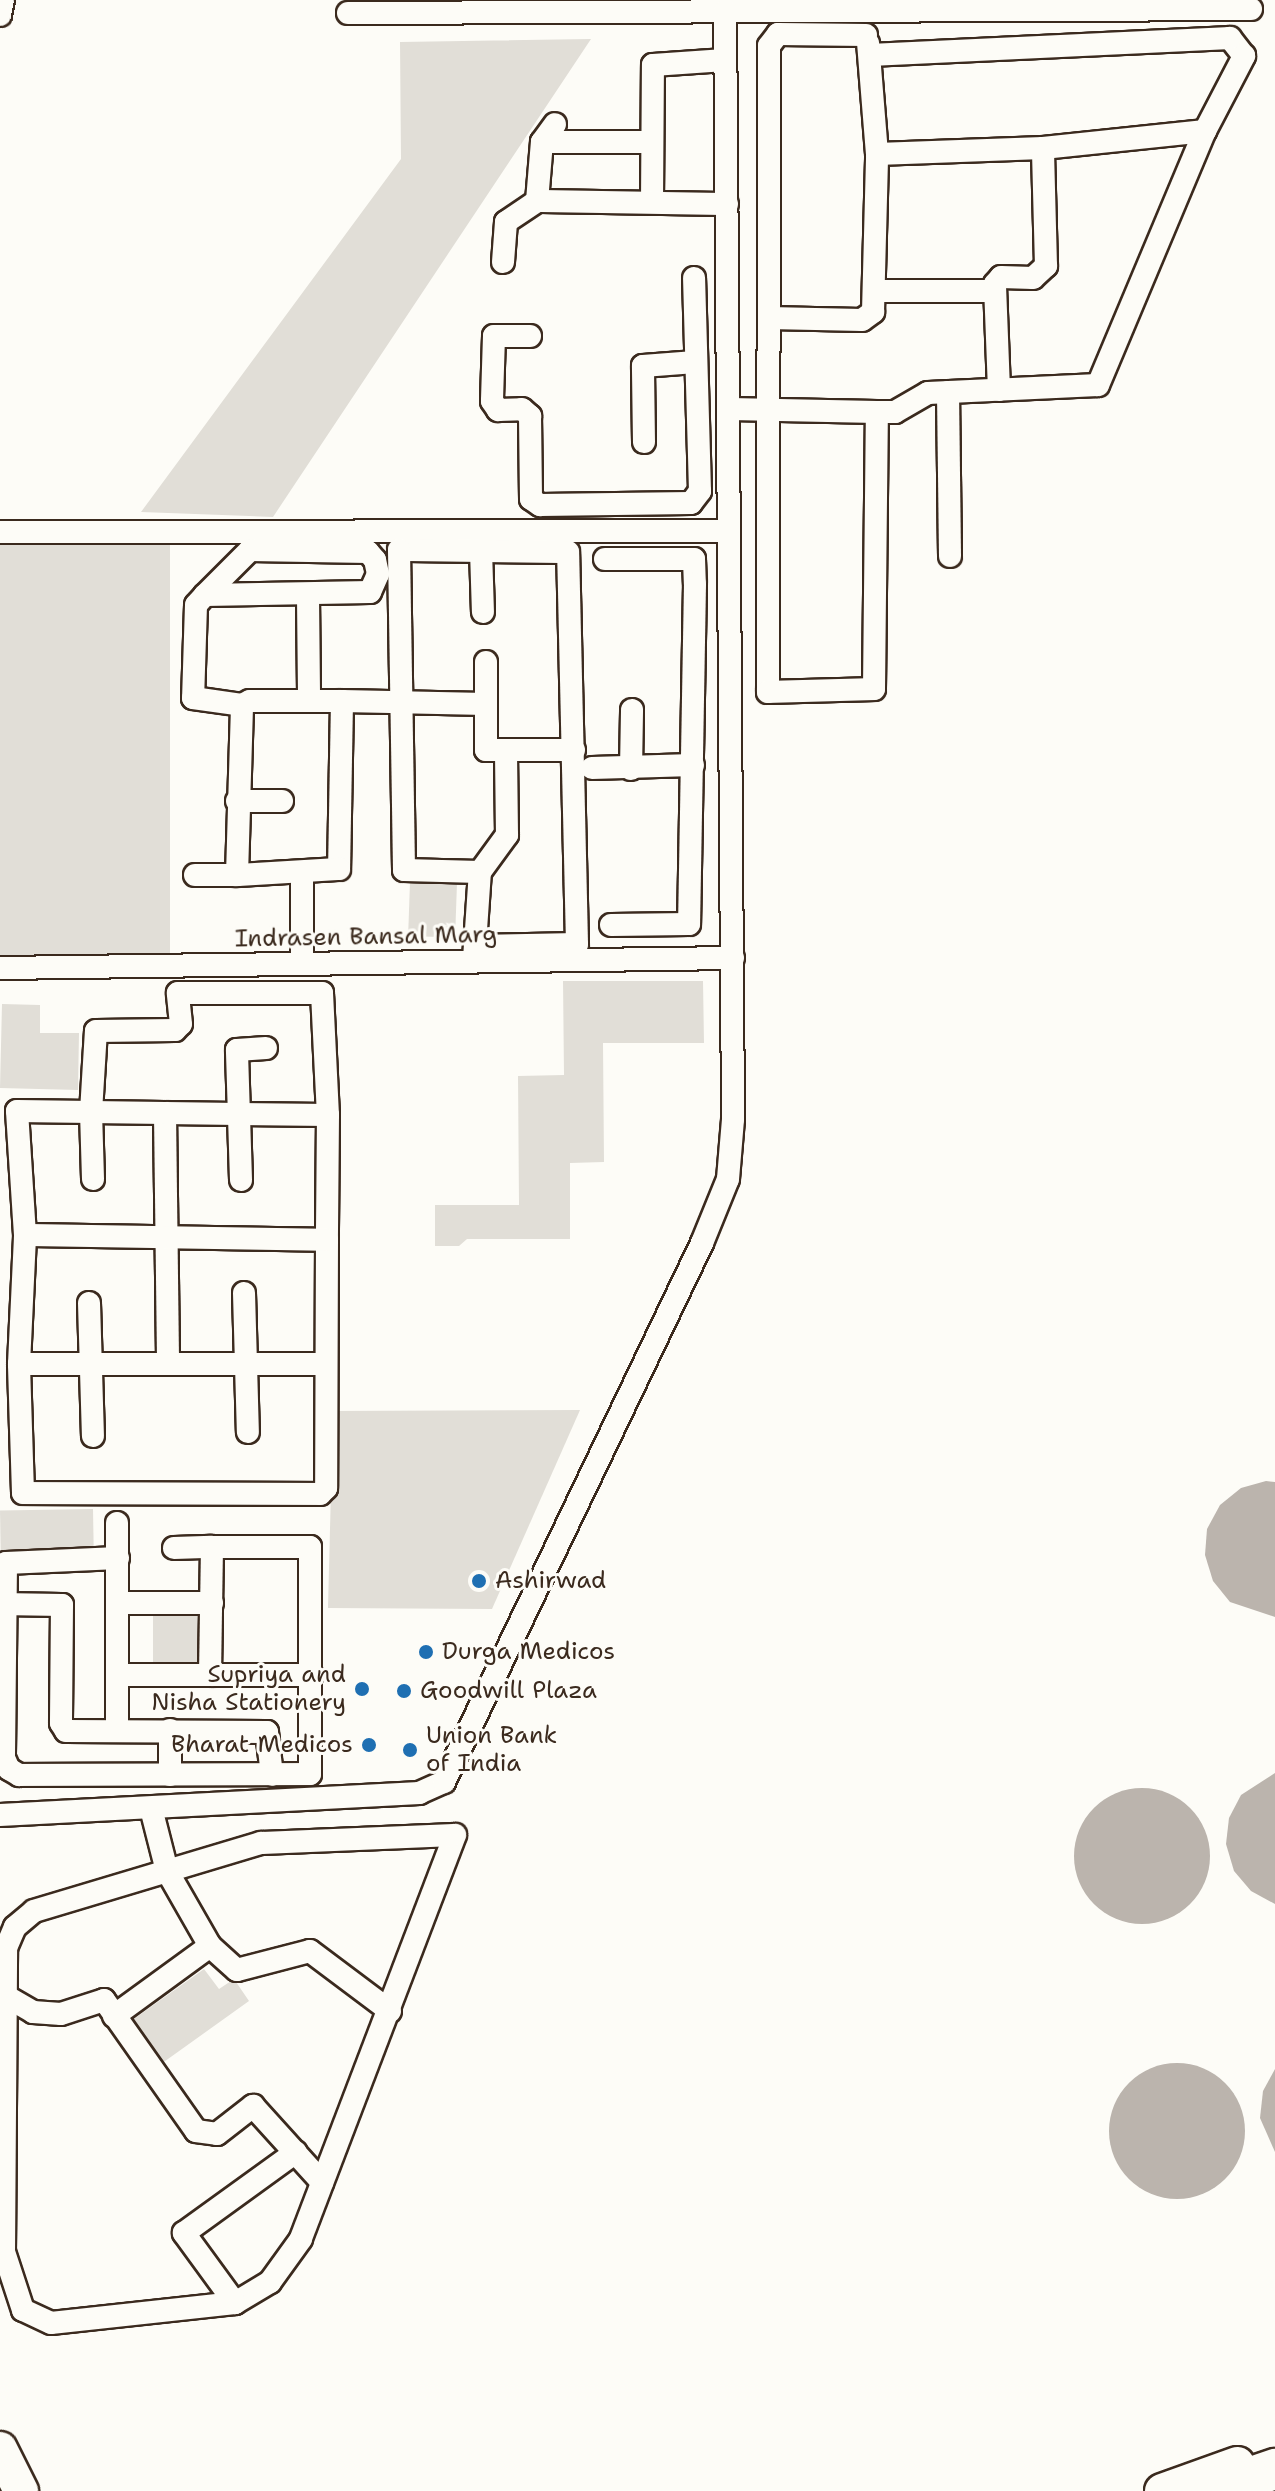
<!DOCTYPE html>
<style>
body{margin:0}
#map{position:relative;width:1275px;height:2491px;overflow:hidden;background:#fdfcf7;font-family:"Shantell Sans",sans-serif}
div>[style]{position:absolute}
.green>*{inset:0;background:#e1ded7;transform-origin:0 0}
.water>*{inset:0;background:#bbb4ad}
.round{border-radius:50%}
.roads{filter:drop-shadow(2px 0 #3b2a1e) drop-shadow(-2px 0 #3b2a1e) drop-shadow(0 2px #3b2a1e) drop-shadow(0 -2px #3b2a1e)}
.street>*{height:22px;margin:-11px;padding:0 11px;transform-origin:11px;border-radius:11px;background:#fdfcf7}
.primary>*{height:34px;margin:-17px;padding:0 17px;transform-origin:17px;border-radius:17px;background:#fdfcf7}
.highway>*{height:40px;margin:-20px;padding:0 20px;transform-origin:20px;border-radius:20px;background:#fdfcf7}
.dots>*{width:22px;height:22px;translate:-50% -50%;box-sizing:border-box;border:4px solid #fdfcf7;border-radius:50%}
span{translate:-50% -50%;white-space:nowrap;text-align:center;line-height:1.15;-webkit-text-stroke:6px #fdfcf7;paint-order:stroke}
.street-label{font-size:24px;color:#3b2a1e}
.poi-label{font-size:24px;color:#3b2a1e}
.left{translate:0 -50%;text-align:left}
.right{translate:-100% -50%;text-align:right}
</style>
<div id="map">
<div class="green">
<div style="clip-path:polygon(591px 39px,273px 517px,141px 512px,401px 159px,400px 42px)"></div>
<div style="left:0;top:537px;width:170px;height:428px"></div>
<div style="left:410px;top:882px;width:47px;height:54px;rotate:2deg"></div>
<div style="clip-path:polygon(563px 981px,703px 981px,704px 1043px,603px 1043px,604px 1162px,570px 1163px,570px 1239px,467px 1239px,459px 1246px,435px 1246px,435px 1205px,519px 1205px,518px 1076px,564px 1075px)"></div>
<div style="clip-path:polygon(2px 1004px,40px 1005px,40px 1033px,79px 1033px,78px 1090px,0 1088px)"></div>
<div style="clip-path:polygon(580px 1410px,492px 1609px,328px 1608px,333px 1411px)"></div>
<div style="left:93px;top:1509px;width:42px;height:93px;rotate:89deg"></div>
<div style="left:153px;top:1613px;width:54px;height:59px"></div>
<div style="clip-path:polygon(204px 1969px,219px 1989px,234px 1979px,249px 2001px,161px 2064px,131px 2021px)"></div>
</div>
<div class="water">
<div style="clip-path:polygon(1266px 1481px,1275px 1482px,1275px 1617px,1230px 1602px,1213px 1581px,1205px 1555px,1207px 1529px,1220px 1505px,1241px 1488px)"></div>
<div style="clip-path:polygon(1275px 1773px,1275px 1904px,1251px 1891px,1234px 1871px,1226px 1844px,1229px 1818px,1241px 1795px)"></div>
<div class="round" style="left:1074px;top:1788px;width:136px;height:136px"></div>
<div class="round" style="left:1109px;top:2063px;width:136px;height:136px"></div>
<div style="clip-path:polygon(1275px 2069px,1275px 2152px,1260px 2118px,1263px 2091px)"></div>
</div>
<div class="roads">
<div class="street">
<div style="left:348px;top:13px;width:903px;rotate:-0.25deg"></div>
<div style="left:0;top:15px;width:15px;rotate:-79deg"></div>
<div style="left:866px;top:35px;width:88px;rotate:-179.3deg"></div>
<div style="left:778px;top:34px;width:15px;rotate:127deg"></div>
<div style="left:769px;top:46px;width:646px;rotate:90.09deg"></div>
<div style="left:768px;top:692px;width:106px;rotate:-1.6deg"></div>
<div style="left:874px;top:689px;width:277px;rotate:-89.4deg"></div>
<div style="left:877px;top:412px;width:18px"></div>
<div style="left:895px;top:412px;width:38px;rotate:-30deg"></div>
<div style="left:928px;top:393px;width:170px;rotate:-2.7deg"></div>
<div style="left:1098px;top:385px;width:276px;rotate:-67.2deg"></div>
<div style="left:1205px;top:131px;width:85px;rotate:-62.5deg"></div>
<div style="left:1244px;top:56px;width:23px;rotate:-128deg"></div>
<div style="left:1230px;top:38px;width:360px;rotate:177.3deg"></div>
<div style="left:542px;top:142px;width:109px"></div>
<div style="left:877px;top:154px;width:166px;rotate:-2.1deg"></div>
<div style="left:1043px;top:148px;width:163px;rotate:-6deg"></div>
<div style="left:537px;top:201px;width:59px;rotate:-85.2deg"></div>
<div style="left:542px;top:142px;width:22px;rotate:-54deg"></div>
<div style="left:652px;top:202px;width:137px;rotate:-89.6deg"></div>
<div style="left:653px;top:65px;width:72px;rotate:-4deg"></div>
<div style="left:503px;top:262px;width:40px;rotate:-85.7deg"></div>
<div style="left:506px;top:222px;width:37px;rotate:-34deg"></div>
<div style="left:537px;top:201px;width:190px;rotate:0.9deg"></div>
<div style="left:878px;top:291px;width:117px"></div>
<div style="left:769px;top:318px;width:93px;rotate:1.2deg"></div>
<div style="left:862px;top:320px;width:14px;rotate:-36deg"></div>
<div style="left:873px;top:312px;width:158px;rotate:-88.5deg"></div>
<div style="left:877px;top:154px;width:111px;rotate:-94.6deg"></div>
<div style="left:530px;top:336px;width:36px;rotate:180deg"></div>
<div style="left:494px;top:336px;width:65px;rotate:91.8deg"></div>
<div style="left:492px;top:401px;width:11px;rotate:56deg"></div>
<div style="left:498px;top:410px;width:24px;rotate:-2deg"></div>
<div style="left:522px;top:409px;width:11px;rotate:41deg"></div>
<div style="left:530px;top:416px;width:83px;rotate:89.3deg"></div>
<div style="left:531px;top:499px;width:11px;rotate:34deg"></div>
<div style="left:540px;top:505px;width:151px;rotate:-0.8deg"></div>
<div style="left:691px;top:503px;width:15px;rotate:-53deg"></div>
<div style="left:700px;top:491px;width:213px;rotate:-91.6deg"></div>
<div style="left:999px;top:390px;width:106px;rotate:-92.2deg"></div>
<div style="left:995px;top:284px;width:9px;rotate:-49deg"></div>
<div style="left:1001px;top:277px;width:32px;rotate:2deg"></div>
<div style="left:1033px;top:278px;width:18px;rotate:-43deg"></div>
<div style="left:1046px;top:266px;width:118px;rotate:-91.5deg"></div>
<div style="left:948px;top:392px;width:164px;rotate:89.3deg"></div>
<div style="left:730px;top:409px;width:147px;rotate:1.2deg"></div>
<div style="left:644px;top:442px;width:76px;rotate:-90.8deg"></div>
<div style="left:643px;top:366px;width:52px;rotate:-4.4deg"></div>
<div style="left:0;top:532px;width:729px;rotate:-0.08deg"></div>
<div style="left:481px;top:550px;width:62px;rotate:88.2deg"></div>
<div style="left:605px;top:559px;width:89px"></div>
<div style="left:694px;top:559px;width:25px;rotate:88deg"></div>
<div style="left:695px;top:584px;width:340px;rotate:91deg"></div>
<div style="left:689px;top:924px;width:78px;rotate:179.3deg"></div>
<div style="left:205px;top:595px;width:165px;rotate:-1deg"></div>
<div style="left:370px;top:592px;width:20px;rotate:-66deg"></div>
<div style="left:378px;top:574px;width:14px;rotate:-102deg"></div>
<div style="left:375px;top:560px;width:11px;rotate:-131deg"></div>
<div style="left:368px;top:552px;width:118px;rotate:-179deg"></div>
<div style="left:250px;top:550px;width:64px;rotate:135deg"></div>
<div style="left:205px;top:595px;width:13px;rotate:132deg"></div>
<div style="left:196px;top:605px;width:93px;rotate:91.8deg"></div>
<div style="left:193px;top:698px;width:49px;rotate:8.1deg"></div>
<div style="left:308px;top:597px;width:104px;rotate:89.4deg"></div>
<div style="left:486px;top:662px;width:88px;rotate:90deg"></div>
<div style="left:486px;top:750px;width:88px"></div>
<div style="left:342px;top:701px;width:168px;rotate:91deg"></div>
<div style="left:339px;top:869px;width:102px;rotate:176.6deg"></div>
<div style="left:237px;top:875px;width:170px;rotate:-88.3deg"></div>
<div style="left:242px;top:705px;width:9px;rotate:-27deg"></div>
<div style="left:250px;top:701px;width:92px"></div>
<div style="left:342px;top:701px;width:144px;rotate:1.2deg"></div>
<div style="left:592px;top:768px;width:101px;rotate:-1.7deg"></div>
<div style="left:631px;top:769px;width:59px;rotate:-89deg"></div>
<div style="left:237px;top:801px;width:45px"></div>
<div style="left:195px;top:875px;width:42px"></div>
<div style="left:476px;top:946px;width:101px;rotate:-1.1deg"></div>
<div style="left:577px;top:944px;width:392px;rotate:-91.3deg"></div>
<div style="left:568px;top:552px;width:169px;rotate:-179.3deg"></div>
<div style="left:399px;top:550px;width:320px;rotate:89.1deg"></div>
<div style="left:404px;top:870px;width:76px;rotate:1.5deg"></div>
<div style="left:474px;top:959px;width:87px;rotate:-86.1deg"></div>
<div style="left:480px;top:872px;width:46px;rotate:-53.9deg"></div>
<div style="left:507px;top:835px;width:85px;rotate:-90.7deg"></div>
<div style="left:302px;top:964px;width:89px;rotate:-90deg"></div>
<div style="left:0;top:968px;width:733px;rotate:-0.78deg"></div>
<div style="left:165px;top:1113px;width:251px;rotate:89.3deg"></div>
<div style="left:93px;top:1179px;width:67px;rotate:-91.7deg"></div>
<div style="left:91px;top:1112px;width:81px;rotate:-86.5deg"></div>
<div style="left:96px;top:1031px;width:79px;rotate:-0.7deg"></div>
<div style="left:175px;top:1030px;width:8px;rotate:-45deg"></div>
<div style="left:181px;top:1024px;width:31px;rotate:-96deg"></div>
<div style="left:178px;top:993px;width:144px"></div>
<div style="left:322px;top:993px;width:122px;rotate:87.2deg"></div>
<div style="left:328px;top:1115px;width:125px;rotate:90.5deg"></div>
<div style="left:327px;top:1240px;width:248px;rotate:90.2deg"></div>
<div style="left:326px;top:1488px;width:8px;rotate:135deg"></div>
<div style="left:320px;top:1494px;width:297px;rotate:-179.8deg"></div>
<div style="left:23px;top:1493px;width:129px;rotate:-91.8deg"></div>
<div style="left:19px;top:1364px;width:129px;rotate:-87.3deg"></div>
<div style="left:25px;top:1235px;width:124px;rotate:-93.7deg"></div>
<div style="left:17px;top:1111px;width:148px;rotate:0.8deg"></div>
<div style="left:165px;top:1113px;width:73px;rotate:0.8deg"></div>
<div style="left:238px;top:1114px;width:90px;rotate:0.6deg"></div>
<div style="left:241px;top:1180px;width:130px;rotate:-91.8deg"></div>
<div style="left:237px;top:1050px;width:29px;rotate:-4deg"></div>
<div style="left:25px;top:1235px;width:302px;rotate:0.9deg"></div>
<div style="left:244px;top:1293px;width:139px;rotate:88.4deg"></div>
<div style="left:89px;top:1303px;width:133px;rotate:88.3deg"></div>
<div style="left:19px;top:1364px;width:303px"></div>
<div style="left:117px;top:1523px;width:207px;rotate:90deg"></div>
<div style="left:174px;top:1548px;width:38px;rotate:-2deg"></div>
<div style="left:118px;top:1558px;width:112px;rotate:177.4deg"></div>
<div style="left:6px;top:1563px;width:195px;rotate:90.6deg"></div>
<div style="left:4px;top:1758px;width:12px;rotate:66deg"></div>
<div style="left:9px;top:1769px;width:12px;rotate:31deg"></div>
<div style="left:19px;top:1775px;width:291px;rotate:-0.2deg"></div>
<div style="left:310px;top:1774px;width:227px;rotate:-90deg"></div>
<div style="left:310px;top:1547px;width:98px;rotate:180deg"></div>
<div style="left:212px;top:1547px;width:128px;rotate:90.9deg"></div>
<div style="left:119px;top:1603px;width:93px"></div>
<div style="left:0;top:1604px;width:62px;rotate:0.9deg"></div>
<div style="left:62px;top:1605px;width:118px;rotate:90.5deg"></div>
<div style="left:61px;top:1723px;width:9px;rotate:58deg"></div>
<div style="left:66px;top:1731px;width:201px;rotate:0.3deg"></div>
<div style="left:267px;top:1732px;width:43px;rotate:83.4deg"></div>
<div style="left:119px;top:1675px;width:193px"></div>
<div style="left:170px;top:1775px;width:45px;rotate:-90deg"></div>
<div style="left:0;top:1815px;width:420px;rotate:-3deg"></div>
<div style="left:419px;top:1793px;width:27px;rotate:-24deg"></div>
<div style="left:444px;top:1782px;width:598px;rotate:-64.42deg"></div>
<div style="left:702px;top:1243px;width:69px;rotate:-67.9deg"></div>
<div style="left:728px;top:1179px;width:60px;rotate:-85.2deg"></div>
<div style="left:733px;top:1119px;width:1108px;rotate:-90.41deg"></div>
<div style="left:455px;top:1835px;width:432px;rotate:110.9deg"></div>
<div style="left:301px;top:2239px;width:53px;rotate:125.8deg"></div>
<div style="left:270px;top:2282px;width:41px;rotate:149deg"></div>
<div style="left:235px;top:2303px;width:185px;rotate:173.8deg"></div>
<div style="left:51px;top:2323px;width:31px;rotate:-155deg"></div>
<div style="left:23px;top:2310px;width:61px;rotate:-108.1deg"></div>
<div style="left:4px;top:2252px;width:304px;rotate:-89.6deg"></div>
<div style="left:6px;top:1948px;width:23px;rotate:-67deg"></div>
<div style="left:15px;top:1927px;width:25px;rotate:-40deg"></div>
<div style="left:34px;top:1911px;width:237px;rotate:-16.7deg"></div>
<div style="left:261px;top:1843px;width:194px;rotate:-2.4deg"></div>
<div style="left:210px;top:1946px;width:36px;rotate:42deg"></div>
<div style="left:237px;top:1970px;width:75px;rotate:-14.6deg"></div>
<div style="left:310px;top:1951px;width:100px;rotate:36.9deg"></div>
<div style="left:9px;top:1998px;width:28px;rotate:30deg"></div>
<div style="left:33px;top:2012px;width:28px;rotate:4deg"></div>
<div style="left:61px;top:2014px;width:45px;rotate:-18deg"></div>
<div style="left:104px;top:2000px;width:160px;rotate:54.9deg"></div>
<div style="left:196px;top:2131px;width:21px;rotate:8deg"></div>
<div style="left:217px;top:2134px;width:46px;rotate:-37.9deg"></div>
<div style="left:253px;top:2106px;width:103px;rotate:47.8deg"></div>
<div style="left:114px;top:2016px;width:119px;rotate:-36.1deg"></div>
<div style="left:210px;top:1946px;width:86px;rotate:-119.8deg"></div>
<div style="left:167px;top:1871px;width:65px;rotate:-104.3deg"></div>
<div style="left:235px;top:2303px;width:87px;rotate:-126.1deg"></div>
<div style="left:184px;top:2233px;width:138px;rotate:-35.9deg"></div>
</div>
<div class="primary">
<div style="left:0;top:2449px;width:47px;rotate:63.4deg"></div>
<div style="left:1162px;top:2491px;width:80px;rotate:-19.8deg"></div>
</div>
<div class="highway">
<div style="left:1211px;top:2491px;width:68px;rotate:-19deg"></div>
</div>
</div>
<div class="dots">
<div style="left:479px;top:1581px;background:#1f6fb2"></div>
<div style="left:426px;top:1652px;background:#1f6fb2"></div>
<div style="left:362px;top:1689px;background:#1f6fb2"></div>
<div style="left:404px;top:1691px;background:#1f6fb2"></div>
<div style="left:369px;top:1745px;background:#1f6fb2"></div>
<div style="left:410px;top:1750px;background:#1f6fb2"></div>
</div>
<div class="street-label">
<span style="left:366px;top:937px;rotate:-1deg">Indrasen Bansal Marg</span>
</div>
<div class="poi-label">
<span class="left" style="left:495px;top:1581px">Ashirwad</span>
<span class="left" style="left:442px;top:1652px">Durga Medicos</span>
<span class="right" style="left:346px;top:1689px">Supriya and<br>Nisha Stationery</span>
<span class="left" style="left:420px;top:1691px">Goodwill Plaza</span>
<span class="left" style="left:426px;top:1750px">Union Bank<br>of India</span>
<span class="right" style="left:353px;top:1745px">Bharat Medicos</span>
</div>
</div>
